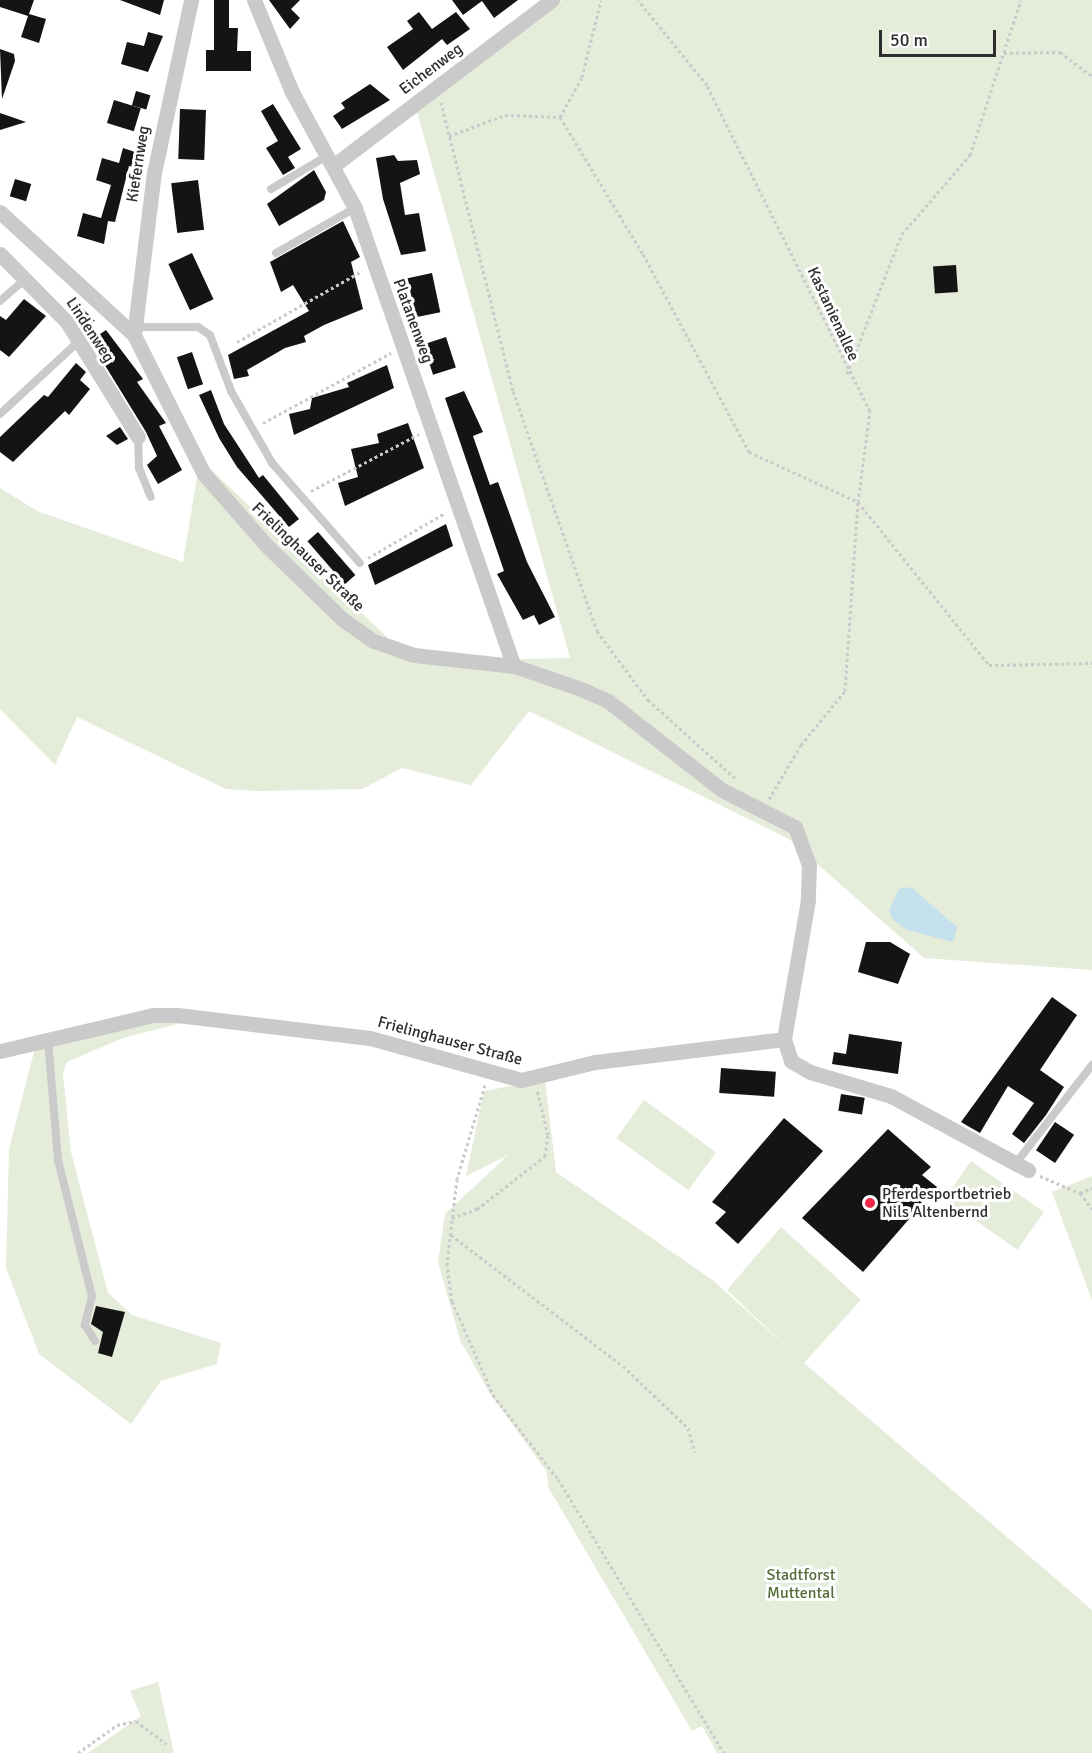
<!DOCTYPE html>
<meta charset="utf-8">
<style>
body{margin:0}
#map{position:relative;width:1092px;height:1753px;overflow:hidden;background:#fff;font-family:Signika,sans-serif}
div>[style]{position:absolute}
.green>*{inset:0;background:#e5ecda;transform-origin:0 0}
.water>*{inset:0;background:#c5e1ed}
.building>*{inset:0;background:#141414;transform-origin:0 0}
.path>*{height:3px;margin-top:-1.5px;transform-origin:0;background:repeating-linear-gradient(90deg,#cacaca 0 3px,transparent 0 6px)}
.lane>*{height:8px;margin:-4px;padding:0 4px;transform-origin:4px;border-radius:4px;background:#cacaca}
.street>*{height:15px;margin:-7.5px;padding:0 7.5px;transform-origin:7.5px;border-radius:7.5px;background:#cacaca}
.dots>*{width:16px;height:16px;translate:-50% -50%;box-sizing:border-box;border:3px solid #fff;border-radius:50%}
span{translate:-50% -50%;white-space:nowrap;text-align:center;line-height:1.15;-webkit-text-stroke:6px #fff;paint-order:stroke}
.street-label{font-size:16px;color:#2d2d2d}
.poi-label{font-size:16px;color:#2d2d2d}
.left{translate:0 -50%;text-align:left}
.park-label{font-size:16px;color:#556b39}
.scale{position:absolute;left:879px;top:30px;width:117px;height:27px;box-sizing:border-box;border:3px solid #2d2d2d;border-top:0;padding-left:8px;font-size:18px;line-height:21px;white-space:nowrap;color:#2d2d2d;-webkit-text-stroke:4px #fff;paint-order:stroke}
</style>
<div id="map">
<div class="green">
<div style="clip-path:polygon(562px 0,1092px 0,1092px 970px,924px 958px,789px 839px,529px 711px,471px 785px,402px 768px,362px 789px,258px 791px,226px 789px,77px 717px,55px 765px,0 709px,0 488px,37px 511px,183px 562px,200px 459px,412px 661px,570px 658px,416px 108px)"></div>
<div style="clip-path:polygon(170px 1020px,185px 1022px,123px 1038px,67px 1062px,63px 1073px,71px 1152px,108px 1293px,132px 1315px,221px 1343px,217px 1364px,161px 1381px,131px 1424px,39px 1354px,6px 1268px,9px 1149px,35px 1048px)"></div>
<div style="clip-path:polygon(545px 1080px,556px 1172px,714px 1281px,794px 1354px,727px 1290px,781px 1227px,861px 1300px,804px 1363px,1092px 1610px,1092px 1753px,717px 1753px,702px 1726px,692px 1731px,548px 1487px,547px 1472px,489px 1392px,460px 1340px,438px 1262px,445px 1214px,508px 1155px,466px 1176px,484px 1091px)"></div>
<div style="left:644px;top:1100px;width:89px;height:47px;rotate:36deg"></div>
<div style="left:971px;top:1161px;width:89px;height:46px;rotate:35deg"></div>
<div style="clip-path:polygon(1092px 1176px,1092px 1300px,1052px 1192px)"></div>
<div style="clip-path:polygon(158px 1682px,174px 1753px,88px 1753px,141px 1716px,130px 1691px)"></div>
</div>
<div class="water">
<div style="clip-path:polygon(911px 887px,957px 927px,953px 942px,907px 930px,893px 920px,889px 910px,899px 889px)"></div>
</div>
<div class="building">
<div style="clip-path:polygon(0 0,34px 0,29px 14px,46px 19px,39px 43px,21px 37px,28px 16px,0 7px)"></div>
<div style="clip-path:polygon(120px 0,164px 0,160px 15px)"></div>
<div style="clip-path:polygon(214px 0,229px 0,229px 28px,238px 28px,237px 51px,251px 51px,251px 71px,206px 71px,206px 50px,214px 50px)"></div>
<div style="clip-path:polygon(269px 0,300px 0,291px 9px,300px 18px,290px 29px)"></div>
<div style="clip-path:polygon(452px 0,518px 0,494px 18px,482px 1px,463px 15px)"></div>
<div style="clip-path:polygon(419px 12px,432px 29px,456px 12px,470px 29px,447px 45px,442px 39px,403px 70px,387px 47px,413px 29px,407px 21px)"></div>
<div style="clip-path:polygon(148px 32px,163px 36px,148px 72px,121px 64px,127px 42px,144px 46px)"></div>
<div style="clip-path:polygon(0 49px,14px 54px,15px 61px,2px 99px)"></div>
<div style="clip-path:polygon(370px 84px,390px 100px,342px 129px,333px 116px,345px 108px,341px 103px)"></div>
<div style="left:136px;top:91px;width:15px;height:15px;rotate:16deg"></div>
<div style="left:114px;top:100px;width:28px;height:24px;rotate:17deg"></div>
<div style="clip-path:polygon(273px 104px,301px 149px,288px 157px,295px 168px,283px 175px,266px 148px,278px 141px,261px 111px)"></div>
<div style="left:180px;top:109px;width:26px;height:50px;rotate:2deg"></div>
<div style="clip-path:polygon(0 113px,26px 122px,0 130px)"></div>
<div style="clip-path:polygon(123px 148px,138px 153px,134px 167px,129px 166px,115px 222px,108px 221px,104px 244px,77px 236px,83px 213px,101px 218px,111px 185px,96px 180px,102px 158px,119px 163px)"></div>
<div style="clip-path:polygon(394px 155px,398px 161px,417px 160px,420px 174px,400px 183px,405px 215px,419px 213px,426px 251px,401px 255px,383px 199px,376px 158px)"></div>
<div style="clip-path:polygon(314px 170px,326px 192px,324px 200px,279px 226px,267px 204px)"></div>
<div style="left:15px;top:179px;width:17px;height:18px;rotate:17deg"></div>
<div style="left:198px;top:180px;width:50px;height:27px;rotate:83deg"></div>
<div style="clip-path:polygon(343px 221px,360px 257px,351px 262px,363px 309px,324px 325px,304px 336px,306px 342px,285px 348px,247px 370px,249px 376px,234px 379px,228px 355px,309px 311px,293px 285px,281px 292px,270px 262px)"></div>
<div style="left:192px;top:253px;width:51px;height:26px;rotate:65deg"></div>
<div style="left:956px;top:265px;width:27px;height:23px;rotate:86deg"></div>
<div style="left:432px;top:273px;width:40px;height:25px;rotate:78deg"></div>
<div style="clip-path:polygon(24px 299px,46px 316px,9px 357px,0 350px,0 316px,6px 320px)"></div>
<div style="clip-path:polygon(66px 307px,81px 307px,95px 321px,79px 323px)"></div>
<div style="clip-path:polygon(106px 330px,143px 379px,137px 382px,166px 423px,159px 426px,182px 470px,158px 484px,147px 465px,157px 456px,146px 432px,90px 341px)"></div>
<div style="left:446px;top:337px;width:32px;height:24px;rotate:72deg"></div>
<div style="left:192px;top:352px;width:34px;height:16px;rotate:71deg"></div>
<div style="clip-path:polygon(76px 363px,86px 372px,80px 380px,90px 389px,69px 415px,65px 411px,13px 462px,0 452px,0 437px,44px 395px,48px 397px)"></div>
<div style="clip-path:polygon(387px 365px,394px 388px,294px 435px,289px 414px,310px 409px,312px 398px,349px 387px,347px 383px)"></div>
<div style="clip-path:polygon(211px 390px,224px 424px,259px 478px,263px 475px,299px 519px,289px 527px,237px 467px,219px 438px,199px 395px)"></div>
<div style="clip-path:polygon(464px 391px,483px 432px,473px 436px,490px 485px,498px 482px,527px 562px,555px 617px,539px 625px,534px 615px,523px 620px,497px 574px,504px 571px,445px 398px)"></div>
<div style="clip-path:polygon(408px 423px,424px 468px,345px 506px,338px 483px,358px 477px,351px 449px,379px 443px,377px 434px)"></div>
<div style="clip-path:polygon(120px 427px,128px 439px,117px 445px,106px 436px)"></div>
<div style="clip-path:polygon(446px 524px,453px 546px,375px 585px,368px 565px)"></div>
<div style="left:318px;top:532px;width:57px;height:14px;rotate:49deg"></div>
<div style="clip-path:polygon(866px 942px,890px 942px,910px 954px,898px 984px,858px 972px)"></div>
<div style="clip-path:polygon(1052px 997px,1077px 1015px,1040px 1070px,1064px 1087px,1046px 1115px,1024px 1143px,1012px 1134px,1034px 1103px,1008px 1086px,980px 1133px,966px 1125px,961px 1122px)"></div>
<div style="clip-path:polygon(849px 1034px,902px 1042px,898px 1074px,832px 1064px,834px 1052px,846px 1054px)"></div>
<div style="left:721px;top:1068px;width:55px;height:25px;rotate:4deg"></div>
<div style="left:841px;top:1094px;width:24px;height:17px;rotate:9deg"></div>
<div style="clip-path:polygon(784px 1118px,823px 1151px,738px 1244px,715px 1223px,726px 1212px,712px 1202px)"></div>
<div style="left:1055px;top:1122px;width:23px;height:34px;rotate:34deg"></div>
<div style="clip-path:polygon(888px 1129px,931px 1167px,922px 1175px,937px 1187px,863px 1272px,802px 1218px)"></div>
<div style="clip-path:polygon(96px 1306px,125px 1312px,112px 1357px,98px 1353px,103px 1332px,91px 1324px)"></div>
</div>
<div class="path">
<div style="left:1004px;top:53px;width:56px;rotate:-1deg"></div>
<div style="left:1060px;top:52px;width:40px;rotate:37deg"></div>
<div style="left:441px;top:102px;width:298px;rotate:76deg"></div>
<div style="left:513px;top:391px;width:254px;rotate:70.7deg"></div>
<div style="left:597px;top:631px;width:86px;rotate:53.5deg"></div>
<div style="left:648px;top:700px;width:117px;rotate:41.9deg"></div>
<div style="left:560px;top:117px;width:160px;rotate:58.8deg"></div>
<div style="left:643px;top:254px;width:225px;rotate:61.8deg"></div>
<div style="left:749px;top:452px;width:120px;rotate:24.6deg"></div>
<div style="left:858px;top:502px;width:92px;rotate:-82.5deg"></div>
<div style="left:870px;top:411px;width:364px;rotate:-116.6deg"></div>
<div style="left:707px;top:85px;width:109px;rotate:-129.1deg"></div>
<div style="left:449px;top:136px;width:60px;rotate:-20.6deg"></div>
<div style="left:505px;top:115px;width:55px;rotate:2.1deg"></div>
<div style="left:560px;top:117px;width:46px;rotate:-61.2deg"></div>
<div style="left:582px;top:77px;width:79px;rotate:-76.1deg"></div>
<div style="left:237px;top:342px;width:144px;rotate:-29.6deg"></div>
<div style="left:847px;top:374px;width:150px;rotate:-68.6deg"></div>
<div style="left:902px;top:234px;width:104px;rotate:-49.3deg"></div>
<div style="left:970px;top:155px;width:163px;rotate:-71.8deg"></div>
<div style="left:263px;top:423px;width:146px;rotate:-28.7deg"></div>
<div style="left:311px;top:491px;width:122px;rotate:-27.8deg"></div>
<div style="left:858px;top:502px;width:209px;rotate:51.2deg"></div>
<div style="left:989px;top:665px;width:103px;rotate:-1.1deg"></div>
<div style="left:368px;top:558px;width:89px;rotate:-30.3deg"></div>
<div style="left:769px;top:799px;width:63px;rotate:-59.3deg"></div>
<div style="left:801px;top:745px;width:70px;rotate:-50.8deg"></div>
<div style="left:845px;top:691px;width:189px;rotate:-86.1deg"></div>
<div style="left:485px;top:1085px;width:98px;rotate:106.6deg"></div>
<div style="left:457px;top:1179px;width:85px;rotate:96.8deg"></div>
<div style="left:447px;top:1263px;width:38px;rotate:83deg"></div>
<div style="left:452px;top:1301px;width:103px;rotate:66.4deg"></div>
<div style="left:493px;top:1395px;width:106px;rotate:52.3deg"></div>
<div style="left:558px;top:1479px;width:320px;rotate:58.8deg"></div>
<div style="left:1040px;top:1176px;width:43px;rotate:23deg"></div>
<div style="left:1080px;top:1193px;width:20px;rotate:53deg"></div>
<div style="left:1080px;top:1193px;width:13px;rotate:-23deg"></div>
<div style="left:452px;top:1218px;width:27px;rotate:-20deg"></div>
<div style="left:477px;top:1209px;width:86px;rotate:-37.9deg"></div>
<div style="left:545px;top:1156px;width:21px;rotate:-82deg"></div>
<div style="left:548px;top:1135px;width:46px;rotate:-103.7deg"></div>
<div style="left:451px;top:1235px;width:216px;rotate:37.3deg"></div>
<div style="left:623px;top:1366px;width:90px;rotate:43.6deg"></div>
<div style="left:688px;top:1428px;width:25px;rotate:74deg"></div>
<div style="left:78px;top:1753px;width:48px;rotate:-35.7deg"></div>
<div style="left:117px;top:1725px;width:19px;rotate:-12deg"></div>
<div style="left:136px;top:1721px;width:38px;rotate:37deg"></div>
</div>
<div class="lane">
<div style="left:271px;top:189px;width:65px;rotate:-30.5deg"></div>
<div style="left:276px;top:253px;width:91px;rotate:-29.7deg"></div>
<div style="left:0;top:301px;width:33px;rotate:-41deg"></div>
<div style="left:136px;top:327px;width:62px"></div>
<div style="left:198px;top:327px;width:14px;rotate:34deg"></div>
<div style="left:210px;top:335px;width:60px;rotate:69.4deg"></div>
<div style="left:231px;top:391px;width:83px;rotate:60.3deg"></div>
<div style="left:272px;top:463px;width:133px;rotate:48.7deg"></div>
<div style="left:0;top:414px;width:105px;rotate:-42.7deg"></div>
<div style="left:138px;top:437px;width:31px;rotate:88deg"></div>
<div style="left:139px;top:468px;width:31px;rotate:68deg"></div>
<div style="left:48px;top:1040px;width:120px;rotate:85.2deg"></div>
<div style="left:58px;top:1160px;width:140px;rotate:76deg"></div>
<div style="left:92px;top:1296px;width:30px;rotate:104deg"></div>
<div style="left:85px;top:1325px;width:19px;rotate:58deg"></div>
<div style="left:1016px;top:1163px;width:124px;rotate:-52.2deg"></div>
</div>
<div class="street">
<div style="left:254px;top:0;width:100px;rotate:67.6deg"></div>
<div style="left:292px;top:92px;width:132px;rotate:61.5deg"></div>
<div style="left:355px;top:208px;width:485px;rotate:70.9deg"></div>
<div style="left:333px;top:166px;width:275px;rotate:-37.2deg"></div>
<div style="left:0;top:212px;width:182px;rotate:42.5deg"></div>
<div style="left:134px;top:335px;width:156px;rotate:63.3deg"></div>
<div style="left:204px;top:474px;width:96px;rotate:48.8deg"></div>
<div style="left:267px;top:546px;width:105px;rotate:44.2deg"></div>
<div style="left:342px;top:619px;width:39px;rotate:35deg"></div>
<div style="left:374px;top:641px;width:42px;rotate:19.3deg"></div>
<div style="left:414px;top:655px;width:101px;rotate:6.3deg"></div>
<div style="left:514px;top:666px;width:71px;rotate:18.9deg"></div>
<div style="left:581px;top:689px;width:30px;rotate:24deg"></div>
<div style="left:608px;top:701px;width:145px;rotate:38deg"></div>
<div style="left:722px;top:790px;width:82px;rotate:26.9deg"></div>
<div style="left:795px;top:827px;width:40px;rotate:69.8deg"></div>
<div style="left:809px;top:865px;width:35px;rotate:92deg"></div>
<div style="left:808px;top:900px;width:141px;rotate:99.8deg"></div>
<div style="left:784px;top:1039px;width:23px;rotate:72deg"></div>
<div style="left:791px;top:1061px;width:22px;rotate:30deg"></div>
<div style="left:810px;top:1072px;width:84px;rotate:16.5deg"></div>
<div style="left:891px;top:1096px;width:156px;rotate:28.4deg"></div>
<div style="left:0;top:254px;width:95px;rotate:45.4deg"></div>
<div style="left:67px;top:322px;width:135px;rotate:58.3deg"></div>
<div style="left:134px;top:335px;width:163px;rotate:-83deg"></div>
<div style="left:154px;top:173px;width:177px;rotate:-77.9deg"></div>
<div style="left:0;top:1051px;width:158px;rotate:-13.2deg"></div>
<div style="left:154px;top:1015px;width:23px"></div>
<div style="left:177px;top:1015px;width:194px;rotate:6.8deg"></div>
<div style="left:370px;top:1038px;width:157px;rotate:15.5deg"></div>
<div style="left:521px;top:1080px;width:76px;rotate:-13.7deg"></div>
<div style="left:595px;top:1062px;width:190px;rotate:-6.9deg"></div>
</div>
<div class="dots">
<div style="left:870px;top:1203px;background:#ee2648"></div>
</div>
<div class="street-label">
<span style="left:431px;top:69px;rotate:-37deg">Eichenweg</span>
<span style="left:138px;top:164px;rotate:-81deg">Kiefernweg</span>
<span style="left:833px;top:314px;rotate:65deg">Kastanienallee</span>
<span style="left:413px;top:321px;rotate:70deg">Platanenweg</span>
<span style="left:90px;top:330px;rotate:57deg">Lindenweg</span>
<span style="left:308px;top:557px;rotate:44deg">Frielinghauser Straße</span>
<span style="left:450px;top:1041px;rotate:15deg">Frielinghauser Straße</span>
</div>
<div class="poi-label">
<span class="left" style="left:882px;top:1203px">Pferdesportbetrieb<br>Nils Altenbernd</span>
</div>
<div class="park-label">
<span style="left:801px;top:1584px">Stadtforst<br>Muttental</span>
</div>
<div class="scale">50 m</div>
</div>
